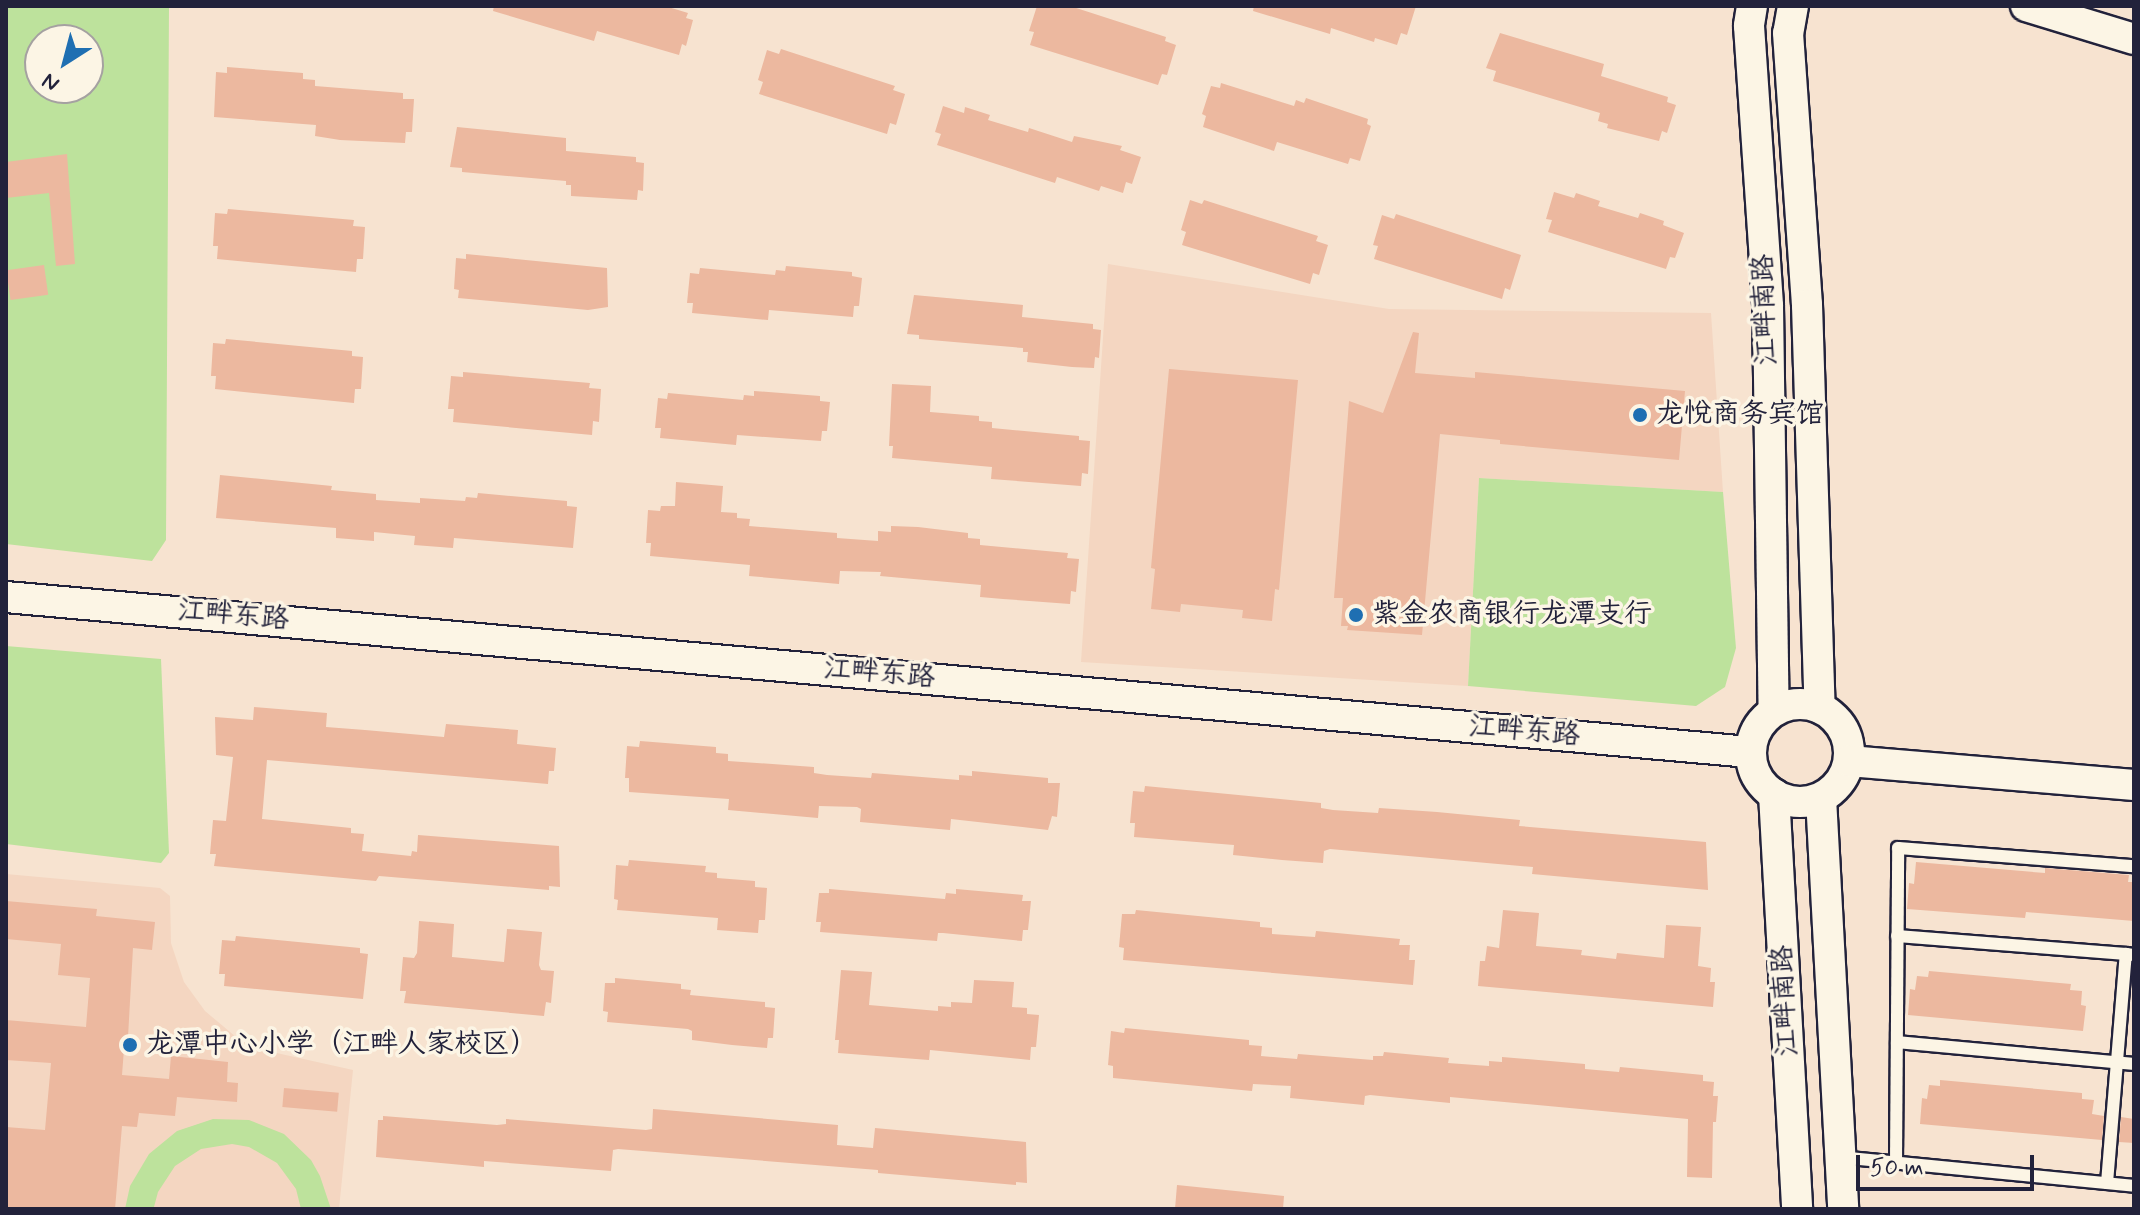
<!DOCTYPE html>
<meta charset="utf-8">
<style>
body{margin:0}
#map{position:relative;width:2140px;height:1215px;overflow:hidden;background:#f7e3d0;font-family:Mynerve,"LXGW WenKai TC",sans-serif}
div>[style]{position:absolute}
.built>*{inset:0;background:#f4d6c1}
.green>*{inset:0;background:#bde29c}
.building>*{inset:0;background:#ecb89f;transform-origin:0 0}
.roads{filter:drop-shadow(2px 0 #22223b) drop-shadow(-2px 0 #22223b) drop-shadow(0 2px #22223b) drop-shadow(0 -2px #22223b)}
.service>*{height:12px;margin:-6px;padding:0 6px;transform-origin:6px;border-radius:6px;background:#fcf5e5}
.tertiary>*{height:30px;margin:-15px;padding:0 15px;transform-origin:15px;border-radius:15px;background:#fcf5e5}
.tertiary>.ring{margin:-15px;padding:0;box-sizing:content-box;background:none;border:30px solid #fcf5e5;border-radius:50%}
.dots>*{width:22px;height:22px;translate:-50% -50%;box-sizing:border-box;border:4px solid #fcf5e5;border-radius:50%}
span{translate:-50% -50%;white-space:nowrap;text-align:center;line-height:1.15;-webkit-text-stroke:7px #fcf5e5;paint-order:stroke}
.street-label{font-size:28px;color:#22223b}
.poi-label{font-size:28px;color:#22223b}
.left{translate:0 -50%;text-align:left}
.frame{position:absolute;inset:0;border:8px solid #22223b;pointer-events:none}
.north{position:absolute;left:24px;top:24px;width:80px;height:80px;box-sizing:border-box;background:#fcf5e5;border:2px solid #a5a1a1;border-radius:50%;rotate:216deg;font-size:22px;font-weight:700;line-height:32px;text-align:center;color:#22223b}
.north::after{content:'';display:block;margin:auto;width:28px;height:36px;background:#1f6fb2;clip-path:polygon(50% 0,100% 100%,50% 72%,0 100%)}
.scale{position:absolute;left:1856px;top:1155px;width:178px;height:36px;box-sizing:border-box;border:4px solid #22223b;border-top:0;padding-left:10px;font-size:24px;line-height:28px;white-space:nowrap;color:#22223b;-webkit-text-stroke:6px #fcf5e5;paint-order:stroke}
</style>
<div id="map">
<div class="built">
<div style="clip-path:polygon(1108px 264px,1389px 309px,1711px 313px,1723px 492px,1479px 478px,1468px 686px,1081px 662px)"></div>
<div style="clip-path:polygon(6px 874px,160px 888px,170px 896px,171px 943px,184px 982px,205px 1011px,236px 1037px,272px 1052px,353px 1070px,339px 1209px,6px 1209px)"></div>
</div>
<div class="green">
<div style="clip-path:polygon(evenodd,6px 6px,169px 6px,166px 540px,152px 561px,6px 544px,6px 6px,40px 40px,88px 40px,88px 88px,40px 88px,40px 40px)"></div>
<div style="clip-path:polygon(1479px 478px,1723px 492px,1736px 648px,1725px 687px,1696px 706px,1468px 686px)"></div>
<div style="clip-path:polygon(6px 646px,161px 659px,169px 853px,161px 863px,6px 844px)"></div>
<div style="clip-path:polygon(213px 1119px,249px 1120px,284px 1134px,311px 1160px,320px 1176px,331px 1209px,301px 1209px,296px 1189px,277px 1163px,249px 1147px,232px 1144px,201px 1149px,175px 1166px,158px 1192px,154px 1207px,171px 1209px,125px 1209px,130px 1186px,149px 1154px,177px 1131px)"></div>
</div>
<div class="building">
<div style="clip-path:polygon(494px 6px,665px 6px,688px 13px,686px 18px,693px 20px,686px 46px,682px 44px,679px 55px,597px 31px,594px 41px,493px 11px)"></div>
<div style="clip-path:polygon(1037px 6px,1070px 6px,1166px 37px,1165px 41px,1176px 45px,1167px 75px,1162px 74px,1158px 85px,1030px 45px,1034px 32px,1029px 31px)"></div>
<div style="clip-path:polygon(1254px 6px,1416px 6px,1407px 35px,1401px 33px,1397px 45px,1375px 38px,1374px 42px,1331px 28px,1330px 34px,1253px 11px)"></div>
<div style="clip-path:polygon(1500px 33px,1604px 64px,1601px 76px,1668px 97px,1667px 102px,1676px 105px,1667px 133px,1662px 131px,1659px 141px,1607px 128px,1608px 124px,1598px 121px,1600px 113px,1493px 81px,1496px 71px,1486px 68px)"></div>
<div style="clip-path:polygon(781px 49px,895px 86px,893px 90px,905px 94px,896px 125px,890px 123px,887px 134px,759px 94px,763px 82px,758px 80px,767px 50px,779px 54px)"></div>
<div style="clip-path:polygon(227px 67px,303px 73px,303px 79px,315px 80px,315px 86px,403px 93px,403px 99px,414px 99px,412px 132px,406px 132px,405px 143px,340px 140px,315px 136px,316px 125px,214px 117px,216px 72px,227px 73px)"></div>
<div style="clip-path:polygon(1221px 83px,1294px 106px,1296px 100px,1304px 103px,1306px 98px,1368px 119px,1367px 124px,1371px 126px,1360px 161px,1350px 158px,1348px 164px,1277px 142px,1274px 151px,1203px 127px,1206px 116px,1202px 114px,1211px 86px,1220px 88px)"></div>
<div style="clip-path:polygon(943px 106px,964px 113px,965px 107px,990px 115px,988px 120px,1028px 132px,1029px 128px,1072px 142px,1074px 136px,1122px 146px,1120px 150px,1141px 157px,1132px 184px,1126px 182px,1123px 193px,1101px 186px,1099px 191px,1057px 177px,1055px 183px,937px 145px,941px 134px,935px 132px)"></div>
<div style="clip-path:polygon(457px 127px,566px 138px,566px 151px,636px 157px,636px 162px,644px 163px,643px 191px,638px 190px,637px 200px,571px 196px,571px 185px,566px 185px,566px 181px,462px 172px,462px 168px,450px 167px)"></div>
<div style="clip-path:polygon(67px 154px,75px 264px,56px 266px,49px 193px,6px 198px,6px 162px)"></div>
<div style="clip-path:polygon(1554px 192px,1574px 198px,1576px 193px,1600px 201px,1598px 206px,1638px 218px,1640px 213px,1664px 221px,1663px 225px,1684px 233px,1675px 258px,1670px 257px,1666px 269px,1548px 232px,1552px 220px,1546px 219px)"></div>
<div style="clip-path:polygon(1190px 200px,1202px 204px,1204px 200px,1318px 236px,1316px 241px,1328px 245px,1319px 275px,1313px 273px,1310px 284px,1182px 245px,1186px 232px,1181px 230px)"></div>
<div style="clip-path:polygon(228px 209px,354px 220px,353px 226px,365px 227px,363px 259px,357px 259px,356px 272px,217px 259px,218px 246px,213px 246px,215px 213px,227px 214px)"></div>
<div style="clip-path:polygon(1396px 214px,1521px 255px,1510px 290px,1505px 288px,1502px 299px,1374px 259px,1378px 246px,1373px 245px,1382px 215px,1394px 219px)"></div>
<div style="clip-path:polygon(466px 254px,607px 268px,608px 307px,588px 310px,458px 298px,459px 290px,454px 289px,456px 258px,466px 259px)"></div>
<div style="left:44px;top:265px;width:30px;height:38px;rotate:82deg"></div>
<div style="clip-path:polygon(786px 266px,852px 272px,852px 276px,862px 278px,859px 306px,854px 306px,853px 317px,769px 310px,768px 320px,692px 313px,693px 303px,687px 303px,690px 273px,699px 274px,700px 268px,775px 275px,776px 270px,785px 271px)"></div>
<div style="clip-path:polygon(914px 295px,1023px 305px,1022px 317px,1093px 324px,1093px 329px,1101px 330px,1099px 358px,1095px 357px,1094px 368px,1072px 367px,1027px 362px,1028px 352px,1023px 352px,1023px 348px,919px 339px,919px 335px,907px 334px)"></div>
<div style="clip-path:polygon(1413px 332px,1419px 333px,1415px 373px,1475px 378px,1475px 372px,1685px 391px,1679px 460px,1500px 444px,1500px 440px,1440px 434px,1422px 635px,1347px 630px,1348px 626px,1341px 626px,1343px 598px,1334px 598px,1349px 401px,1383px 413px)"></div>
<div style="clip-path:polygon(226px 339px,352px 351px,352px 356px,363px 357px,361px 389px,355px 389px,354px 403px,215px 389px,216px 376px,211px 376px,213px 343px,225px 344px)"></div>
<div style="clip-path:polygon(1169px 369px,1298px 380px,1279px 590px,1275px 589px,1272px 621px,1242px 618px,1243px 610px,1181px 604px,1180px 612px,1151px 609px,1155px 569px,1151px 568px)"></div>
<div style="clip-path:polygon(463px 372px,590px 383px,589px 388px,601px 389px,599px 422px,593px 421px,592px 435px,453px 422px,454px 409px,448px 409px,451px 376px,463px 377px)"></div>
<div style="clip-path:polygon(892px 384px,931px 386px,930px 412px,979px 416px,979px 421px,992px 422px,992px 428px,1079px 436px,1079px 440px,1090px 441px,1088px 474px,1082px 473px,1081px 486px,991px 479px,992px 467px,892px 458px,893px 446px,889px 446px)"></div>
<div style="clip-path:polygon(754px 391px,820px 396px,820px 401px,830px 402px,827px 431px,822px 431px,821px 441px,737px 435px,736px 445px,660px 438px,661px 428px,655px 428px,658px 398px,667px 399px,668px 393px,743px 400px,744px 395px,754px 396px)"></div>
<div style="clip-path:polygon(220px 475px,332px 486px,331px 490px,376px 494px,376px 500px,420px 503px,420px 498px,465px 501px,466px 497px,477px 498px,478px 493px,567px 501px,567px 506px,577px 507px,573px 548px,454px 538px,453px 548px,414px 545px,415px 536px,374px 532px,374px 541px,336px 538px,336px 528px,216px 518px)"></div>
<div style="clip-path:polygon(676px 482px,723px 486px,721px 512px,737px 513px,737px 518px,750px 519px,749px 526px,837px 533px,837px 538px,878px 541px,878px 531px,891px 532px,891px 526px,918px 527px,968px 533px,968px 538px,980px 539px,980px 545px,1068px 553px,1067px 558px,1079px 559px,1076px 592px,1071px 591px,1070px 604px,1003px 599px,980px 597px,981px 585px,880px 576px,881px 572px,840px 571px,839px 584px,749px 576px,750px 565px,650px 556px,651px 543px,646px 543px,648px 510px,660px 511px,661px 506px,675px 506px)"></div>
<div style="clip-path:polygon(254px 707px,327px 713px,326px 727px,365px 730px,444px 737px,446px 724px,518px 730px,517px 744px,556px 748px,554px 771px,549px 771px,548px 784px,267px 760px,262px 819px,351px 828px,351px 833px,364px 834px,362px 851px,411px 856px,412px 851px,417px 852px,418px 835px,559px 846px,560px 887px,549px 886px,549px 890px,379px 876px,376px 881px,214px 866px,216px 854px,210px 854px,213px 820px,226px 821px,233px 757px,216px 755px,215px 717px,253px 720px)"></div>
<div style="clip-path:polygon(640px 741px,716px 747px,716px 753px,728px 754px,728px 761px,814px 767px,814px 773px,827px 775px,871px 778px,872px 773px,959px 780px,959px 775px,972px 776px,972px 771px,1048px 778px,1048px 783px,1060px 783px,1057px 817px,1052px 816px,1048px 830px,951px 819px,950px 830px,860px 822px,861px 809px,857px 807px,819px 806px,818px 818px,728px 810px,729px 799px,629px 792px,629px 778px,625px 778px,627px 746px,639px 747px)"></div>
<div style="clip-path:polygon(1145px 786px,1321px 803px,1321px 808px,1333px 810px,1378px 813px,1379px 808px,1437px 812px,1520px 820px,1519px 826px,1706px 842px,1708px 890px,1532px 874px,1533px 867px,1330px 849px,1324px 851px,1323px 863px,1282px 860px,1233px 855px,1234px 845px,1134px 837px,1135px 823px,1130px 823px,1133px 791px,1144px 792px)"></div>
<div style="clip-path:polygon(629px 860px,706px 866px,705px 872px,717px 873px,717px 878px,755px 881px,755px 887px,767px 888px,765px 920px,759px 920px,758px 933px,717px 930px,718px 918px,617px 910px,618px 900px,614px 899px,616px 865px,628px 866px)"></div>
<div style="clip-path:polygon(1916px 862px,2045px 873px,2045px 868px,2129px 875px,2128px 882px,2134px 882px,2134px 921px,2026px 912px,2025px 918px,1907px 909px,1909px 883px,1914px 884px)"></div>
<div style="clip-path:polygon(829px 889px,945px 899px,946px 893px,956px 894px,956px 889px,1023px 895px,1022px 901px,1031px 901px,1028px 930px,1023px 930px,1022px 941px,943px 933px,938px 933px,937px 941px,820px 932px,821px 922px,816px 922px,819px 893px,829px 893px)"></div>
<div style="clip-path:polygon(6px 901px,97px 909px,96px 916px,155px 922px,152px 950px,133px 948px,128px 1037px,125px 1036px,122px 1075px,169px 1079px,171px 1056px,228px 1062px,227px 1082px,238px 1083px,237px 1102px,177px 1097px,175px 1116px,139px 1113px,137px 1127px,122px 1126px,115px 1209px,6px 1209px,6px 1127px,45px 1130px,51px 1063px,6px 1060px,6px 1020px,86px 1027px,90px 978px,58px 975px,61px 944px,6px 939px)"></div>
<div style="clip-path:polygon(1136px 910px,1260px 922px,1260px 927px,1272px 928px,1272px 934px,1315px 937px,1316px 931px,1400px 939px,1399px 945px,1410px 945px,1409px 960px,1415px 960px,1413px 985px,1123px 960px,1124px 948px,1119px 947px,1122px 914px,1135px 914px)"></div>
<div style="clip-path:polygon(1503px 910px,1539px 913px,1536px 946px,1582px 950px,1581px 955px,1616px 959px,1617px 953px,1664px 958px,1666px 925px,1701px 927px,1698px 966px,1711px 968px,1710px 982px,1715px 982px,1713px 1007px,1478px 986px,1480px 961px,1485px 961px,1487px 946px,1499px 948px)"></div>
<div style="clip-path:polygon(419px 921px,454px 924px,452px 957px,504px 962px,507px 929px,542px 932px,539px 965px,541px 970px,554px 971px,551px 1003px,546px 1002px,544px 1016px,404px 1003px,406px 991px,400px 991px,403px 957px,414px 958px,417px 953px)"></div>
<div style="clip-path:polygon(236px 936px,360px 948px,360px 953px,368px 954px,363px 999px,224px 986px,225px 974px,219px 974px,222px 940px,235px 941px)"></div>
<div style="clip-path:polygon(841px 970px,872px 972px,869px 1005px,938px 1011px,938px 1006px,951px 1007px,951px 1002px,972px 1003px,974px 980px,1014px 982px,1012px 1007px,1027px 1008px,1027px 1014px,1039px 1015px,1036px 1047px,1031px 1047px,1030px 1060px,930px 1050px,929px 1060px,838px 1053px,839px 1040px,835px 1040px)"></div>
<div style="clip-path:polygon(1929px 971px,2071px 984px,2070px 990px,2082px 991px,2081px 1005px,2086px 1006px,2083px 1031px,1908px 1015px,1910px 989px,1915px 990px,1917px 976px,1928px 977px)"></div>
<div style="clip-path:polygon(615px 978px,681px 984px,681px 989px,691px 990px,690px 995px,765px 1002px,765px 1007px,775px 1008px,773px 1038px,768px 1038px,767px 1048px,732px 1045px,692px 1040px,692px 1031px,688px 1029px,607px 1022px,608px 1012px,603px 1011px,605px 983px,615px 983px)"></div>
<div style="clip-path:polygon(1125px 1028px,1249px 1040px,1249px 1045px,1262px 1046px,1261px 1056px,1297px 1059px,1298px 1054px,1373px 1060px,1373px 1056px,1383px 1056px,1384px 1052px,1449px 1058px,1448px 1063px,1489px 1066px,1489px 1061px,1502px 1062px,1502px 1057px,1585px 1064px,1585px 1069px,1619px 1072px,1620px 1067px,1703px 1075px,1703px 1081px,1714px 1082px,1713px 1096px,1718px 1096px,1716px 1122px,1713px 1122px,1712px 1178px,1687px 1177px,1688px 1119px,1450px 1097px,1450px 1103px,1370px 1095px,1365px 1096px,1364px 1105px,1290px 1098px,1291px 1086px,1253px 1084px,1252px 1091px,1113px 1078px,1113px 1066px,1108px 1065px,1111px 1031px,1124px 1033px)"></div>
<div style="clip-path:polygon(1940px 1080px,2082px 1093px,2082px 1099px,2094px 1100px,2092px 1114px,2104px 1116px,2102px 1140px,1920px 1124px,1922px 1098px,1927px 1099px,1929px 1085px,1940px 1086px)"></div>
<div style="left:284px;top:1088px;width:55px;height:19px;rotate:5deg"></div>
<div style="clip-path:polygon(653px 1109px,838px 1125px,837px 1145px,873px 1148px,875px 1128px,1026px 1142px,1027px 1183px,1016px 1182px,1016px 1185px,878px 1173px,878px 1170px,618px 1149px,613px 1150px,611px 1171px,484px 1161px,484px 1167px,376px 1157px,378px 1120px,383px 1120px,383px 1116px,497px 1125px,506px 1124px,506px 1119px,646px 1130px,652px 1129px)"></div>
<div style="clip-path:polygon(2121px 1117px,2134px 1119px,2134px 1143px,2119px 1142px)"></div>
<div style="clip-path:polygon(1177px 1185px,1284px 1196px,1283px 1209px,1175px 1209px)"></div>
</div>
<div class="roads">
<div class="service">
<div style="left:1897px;top:936px;width:230px;rotate:4.5deg"></div>
<div style="left:1897px;top:1042px;width:238px;rotate:5.3deg"></div>
<div style="left:1840px;top:1157px;width:295px;rotate:5.6deg"></div>
<div style="left:1896px;top:1162px;width:314px;rotate:-89.6deg"></div>
<div style="left:1898px;top:848px;width:237px;rotate:4.4deg"></div>
<div style="left:2107px;top:1183px;width:230px;rotate:-85.3deg"></div>
<div style="left:2126px;top:954px;width:8px;rotate:7deg"></div>
</div>
<div class="tertiary">
<div style="left:1752px;top:6px;width:20px;rotate:99deg"></div>
<div style="left:1749px;top:26px;width:281px;rotate:86.1deg"></div>
<div style="left:1768px;top:306px;width:405px;rotate:89.2deg"></div>
<div style="left:1793px;top:6px;width:27px;rotate:100deg"></div>
<div style="left:1788px;top:33px;width:273px;rotate:86deg"></div>
<div style="left:1807px;top:305px;width:403px;rotate:88.2deg"></div>
<div style="left:2026px;top:6px;width:113px;rotate:17deg"></div>
<div style="left:6px;top:597px;width:1752px;rotate:5.08deg"></div>
<div class="ring" style="left:1751px;top:704px;width:68px;height:68px"></div>
<div style="left:1849px;top:761px;width:286px;rotate:4.8deg"></div>
<div style="left:1774px;top:794px;width:416px;rotate:86.8deg"></div>
<div style="left:1821px;top:798px;width:412px;rotate:86.9deg"></div>
</div>
</div>
<div class="dots">
<div style="left:1640px;top:415px;background:#1f6fb2"></div>
<div style="left:1356px;top:615px;background:#1f6fb2"></div>
<div style="left:130px;top:1045px;background:#1f6fb2"></div>
</div>
<div class="street-label">
<span style="left:1766px;top:310px;rotate:-92deg">江畔南路</span>
<span style="left:233px;top:616px;rotate:5deg">江畔东路</span>
<span style="left:879px;top:674px;rotate:5deg">江畔东路</span>
<span style="left:1524px;top:732px;rotate:5deg">江畔东路</span>
<span style="left:1786px;top:1001px;rotate:-93deg">江畔南路</span>
</div>
<div class="poi-label">
<span class="left" style="left:1656px;top:415px">龙悦商务宾馆</span>
<span class="left" style="left:1372px;top:615px">紫金农商银行龙潭支行</span>
<span class="left" style="left:146px;top:1045px">龙潭中心小学（江畔人家校区）</span>
</div>
<div class="frame"></div>
<div class="north">N</div>
<div class="scale">50 m</div>
</div>
